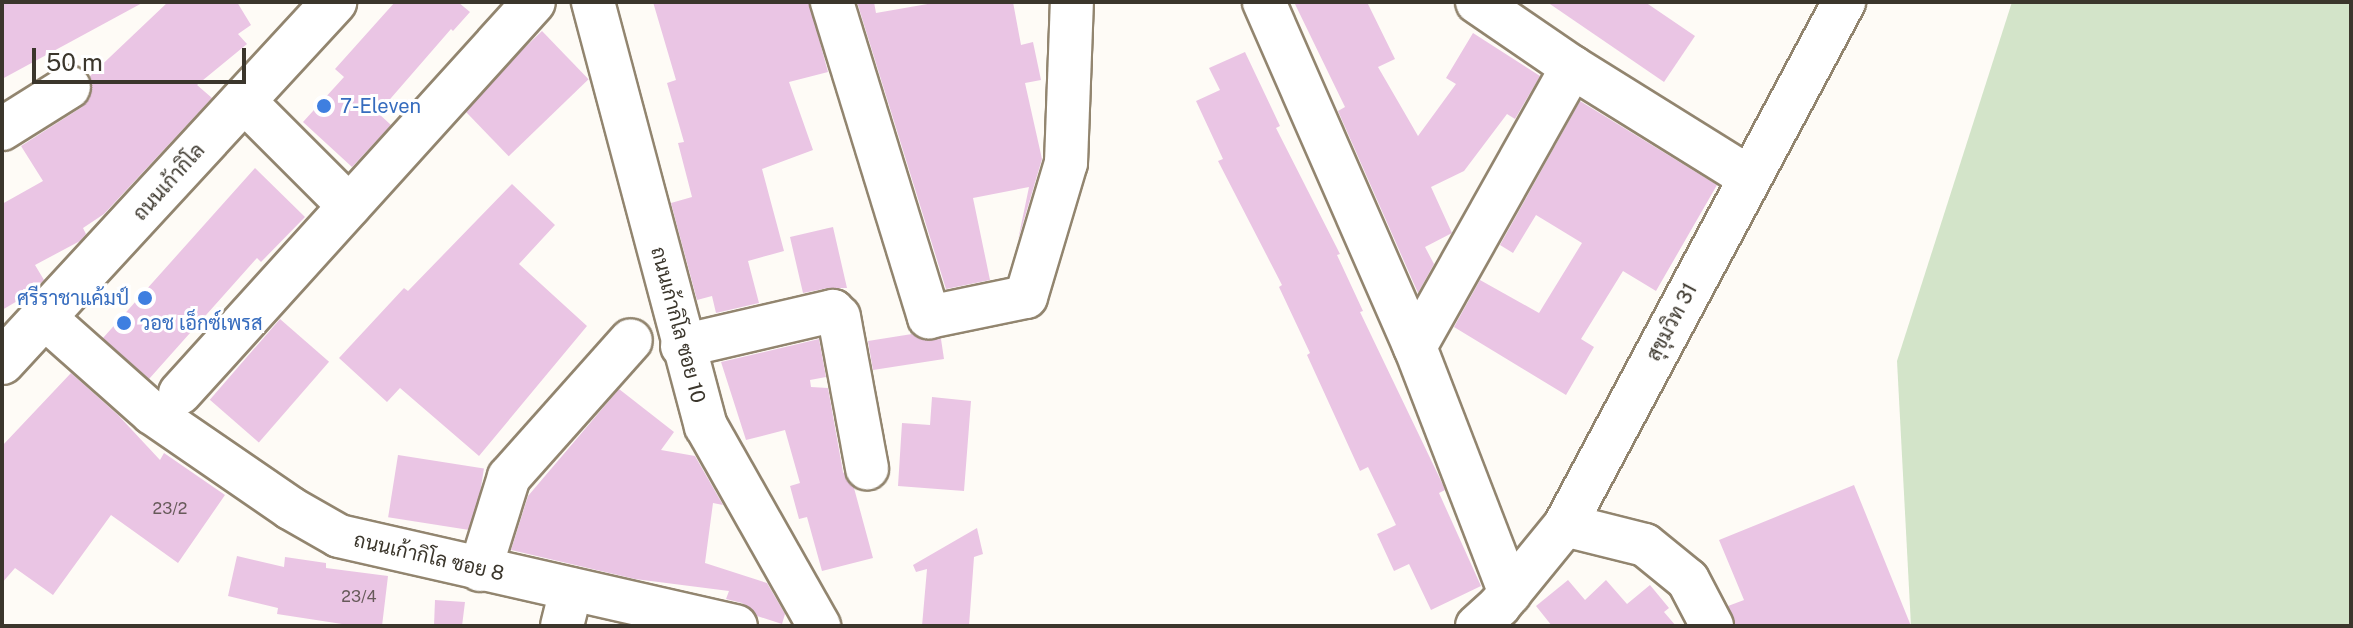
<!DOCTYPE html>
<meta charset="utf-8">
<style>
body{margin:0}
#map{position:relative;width:2353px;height:628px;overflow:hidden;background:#fefbf6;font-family:"Public Sans",Sarabun,sans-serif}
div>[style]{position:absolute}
.green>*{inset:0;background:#d3e4c9}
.building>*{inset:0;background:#eac5e4;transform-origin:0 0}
.roads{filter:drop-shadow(2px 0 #92856f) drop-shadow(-2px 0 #92856f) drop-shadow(0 2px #92856f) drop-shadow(0 -2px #92856f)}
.minor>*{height:42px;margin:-21px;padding:0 21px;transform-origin:21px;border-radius:21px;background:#fff}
.major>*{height:44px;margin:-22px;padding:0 22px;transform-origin:22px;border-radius:22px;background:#fff}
.dots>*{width:22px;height:22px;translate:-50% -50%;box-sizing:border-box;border:4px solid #fff;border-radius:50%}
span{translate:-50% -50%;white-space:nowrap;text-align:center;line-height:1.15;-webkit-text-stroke:6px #fff;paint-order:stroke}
.number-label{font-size:16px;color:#675a5a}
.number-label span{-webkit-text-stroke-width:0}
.shop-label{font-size:20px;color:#366cbe}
.left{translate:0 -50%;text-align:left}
.right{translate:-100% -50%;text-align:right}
.street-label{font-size:20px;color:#3b362c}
.frame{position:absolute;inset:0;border:4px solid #3b362c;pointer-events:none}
.scale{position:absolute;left:32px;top:48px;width:214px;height:36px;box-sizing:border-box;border:4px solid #3b362c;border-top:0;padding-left:10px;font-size:24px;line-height:28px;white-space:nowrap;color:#3b362c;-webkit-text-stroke:6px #fff;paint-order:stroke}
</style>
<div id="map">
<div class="green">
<div style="clip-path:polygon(2012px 2px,2351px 2px,2351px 626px,1911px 626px,1897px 361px)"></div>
</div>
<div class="building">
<div style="clip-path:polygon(2px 2px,144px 2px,2px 79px)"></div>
<div style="clip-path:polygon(168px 2px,237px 2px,251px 25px,238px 34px,247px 44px,197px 85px,212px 98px,104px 214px,83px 228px,86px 234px,80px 241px,35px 265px,44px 280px,31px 293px,2px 310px,2px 204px,43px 181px,21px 146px,82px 107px,90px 98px,90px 76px)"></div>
<div style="clip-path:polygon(395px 2px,458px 2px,470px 12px,453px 31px,451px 29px,378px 113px,391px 125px,352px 167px,303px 122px,344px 77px,335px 69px)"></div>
<div style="clip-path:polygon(653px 2px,809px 2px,828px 72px,789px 82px,813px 150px,762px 169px,784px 251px,748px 261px,759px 303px,716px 313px,712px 296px,697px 300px,671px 203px,692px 197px,678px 143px,684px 142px,667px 83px,676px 80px)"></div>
<div style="clip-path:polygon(857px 2px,874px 2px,876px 13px,939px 2px,1013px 2px,1021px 45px,1033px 42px,1041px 80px,1025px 83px,1042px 159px,1018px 240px,1029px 187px,973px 198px,990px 280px,946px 289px)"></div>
<div style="clip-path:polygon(1294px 2px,1367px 2px,1395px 59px,1378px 67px,1418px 136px,1456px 84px,1446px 78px,1473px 33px,1540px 76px,1515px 119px,1507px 114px,1464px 171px,1431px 187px,1452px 233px,1425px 247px,1434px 264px,1418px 293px,1338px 111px,1345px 107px)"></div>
<div style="clip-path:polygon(1547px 2px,1645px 2px,1695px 36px,1664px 82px)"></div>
<div style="left:542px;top:31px;width:67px;height:111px;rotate:46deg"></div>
<div style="clip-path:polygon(1245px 52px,1280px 126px,1276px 128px,1340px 254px,1337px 255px,1363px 311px,1360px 312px,1443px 485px,1445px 490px,1439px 493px,1481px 586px,1431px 610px,1409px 564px,1394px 571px,1377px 534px,1396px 525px,1368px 467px,1360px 471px,1307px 355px,1310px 353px,1279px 287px,1282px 285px,1218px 161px,1223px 159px,1196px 101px,1220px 90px,1209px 68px)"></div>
<div style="clip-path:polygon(1580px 101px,1717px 185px,1656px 291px,1623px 271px,1581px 339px,1594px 347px,1566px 395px,1454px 327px,1480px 280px,1539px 313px,1582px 243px,1536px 215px,1513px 253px,1500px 245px)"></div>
<div style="clip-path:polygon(255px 168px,305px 217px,261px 262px,257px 258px,149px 379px,103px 338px)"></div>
<div style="clip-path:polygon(512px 184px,555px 225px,519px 264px,587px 326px,479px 456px,400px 388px,387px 402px,339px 358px,404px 288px,408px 291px)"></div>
<div style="clip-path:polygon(833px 227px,847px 288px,828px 288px,803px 293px,790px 237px)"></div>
<div style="left:280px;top:319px;width:65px;height:107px;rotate:41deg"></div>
<div style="clip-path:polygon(912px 334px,923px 340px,941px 339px,944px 359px,873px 370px,868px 341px)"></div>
<div style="clip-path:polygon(819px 339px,826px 377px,810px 380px,811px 387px,828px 388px,843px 472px,854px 488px,873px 558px,822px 571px,807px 517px,799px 519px,790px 486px,800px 483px,785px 430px,746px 440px,721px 362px)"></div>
<div style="clip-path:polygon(71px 373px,118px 415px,160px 460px,164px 453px,225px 495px,178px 563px,111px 515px,53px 595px,15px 568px,2px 583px,2px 446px)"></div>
<div style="clip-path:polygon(619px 389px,674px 432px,661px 450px,695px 456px,723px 505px,713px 503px,705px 563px,767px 583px,785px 614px,782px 624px,757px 616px,742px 603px,726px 599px,729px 591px,635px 579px,511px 550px,528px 496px)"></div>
<div style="clip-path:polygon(932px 397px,971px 401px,964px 491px,898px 486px,902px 423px,930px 425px)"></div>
<div style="left:398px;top:455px;width:87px;height:63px;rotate:9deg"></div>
<div style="clip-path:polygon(1854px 485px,1911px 626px,1736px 626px,1728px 606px,1744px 600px,1719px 540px)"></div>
<div style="clip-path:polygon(977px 528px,983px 554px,974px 557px,969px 626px,922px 626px,927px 569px,916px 572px,913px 565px)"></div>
<div style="clip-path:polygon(237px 556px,284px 567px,285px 557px,326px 563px,326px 568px,388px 576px,382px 626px,355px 626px,277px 614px,278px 608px,228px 596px)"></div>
<div style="clip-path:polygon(1568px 580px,1585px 600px,1606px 580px,1627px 604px,1650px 585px,1669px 608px,1664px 612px,1676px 626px,1552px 626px,1536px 606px)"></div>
<div style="clip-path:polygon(435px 600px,465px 602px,462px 626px,434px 626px)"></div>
</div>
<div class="roads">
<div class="minor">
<div style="left:593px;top:2px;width:439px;rotate:75.1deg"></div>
<div style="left:706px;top:426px;width:230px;rotate:60.5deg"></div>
<div style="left:832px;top:2px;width:330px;rotate:72.9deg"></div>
<div style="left:929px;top:317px;width:99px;rotate:-11.7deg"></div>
<div style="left:1026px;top:297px;width:140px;rotate:-73.4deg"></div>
<div style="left:1066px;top:163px;width:161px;rotate:-87.9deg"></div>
<div style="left:1264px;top:2px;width:377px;rotate:66.4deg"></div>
<div style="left:1415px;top:347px;width:264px;rotate:68.9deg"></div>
<div style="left:1477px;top:2px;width:115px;rotate:34.4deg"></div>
<div style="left:1572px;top:67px;width:208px;rotate:31.9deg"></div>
<div style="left:243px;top:100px;width:150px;rotate:45deg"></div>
<div style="left:2px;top:129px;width:79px;rotate:-32.1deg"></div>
<div style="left:45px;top:318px;width:143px;rotate:41.6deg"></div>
<div style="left:152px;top:413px;width:168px;rotate:34.5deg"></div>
<div style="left:290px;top:508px;width:56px;rotate:29.7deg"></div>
<div style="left:339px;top:536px;width:407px;rotate:12.8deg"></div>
<div style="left:682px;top:346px;width:155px;rotate:-13.1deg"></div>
<div style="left:833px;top:311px;width:8px;rotate:45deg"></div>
<div style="left:839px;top:317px;width:154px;rotate:79.5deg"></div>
<div style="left:1415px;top:347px;width:321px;rotate:-60.7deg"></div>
<div style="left:180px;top:393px;width:527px;rotate:-47.84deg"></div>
<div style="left:1565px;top:525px;width:82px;rotate:14deg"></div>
<div style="left:1645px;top:545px;width:55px;rotate:39.1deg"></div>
<div style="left:1688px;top:580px;width:52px;rotate:62.4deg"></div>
<div style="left:480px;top:570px;width:97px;rotate:-72.7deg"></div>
<div style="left:509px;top:477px;width:183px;rotate:-48.3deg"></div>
<div style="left:562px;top:626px;width:38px;rotate:-76deg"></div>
<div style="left:1477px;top:626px;width:30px;rotate:-42deg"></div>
<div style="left:1499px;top:606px;width:104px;rotate:-50.8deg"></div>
<div style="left:1565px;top:525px;width:593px;rotate:-61.92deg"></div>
</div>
<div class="major">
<div style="left:2px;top:362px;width:490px;rotate:-47.3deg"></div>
</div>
</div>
<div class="dots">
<div style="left:324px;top:106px;background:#3f7fe0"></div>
<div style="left:145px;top:298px;background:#3f7fe0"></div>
<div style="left:124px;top:323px;background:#3f7fe0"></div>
</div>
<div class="number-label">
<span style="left:170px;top:509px">23/2</span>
<span style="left:359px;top:597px">23/4</span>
</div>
<div class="shop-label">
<span class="left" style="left:340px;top:106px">7-Eleven</span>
<span class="right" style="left:129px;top:298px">ศรีราชาแค้มป์</span>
<span class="left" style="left:140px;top:323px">วอช เอ็กซ์เพรส</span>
</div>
<div class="street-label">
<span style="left:169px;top:182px;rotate:-48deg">ถนนเก้ากิโล</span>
<span style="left:1672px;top:322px;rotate:-62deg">สุขุมวิท 31</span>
<span style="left:678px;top:325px;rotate:75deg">ถนนเก้ากิโล ซอย 10</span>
<span style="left:429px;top:557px;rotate:13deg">ถนนเก้ากิโล ซอย 8</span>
</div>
<div class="frame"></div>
<div class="scale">50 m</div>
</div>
